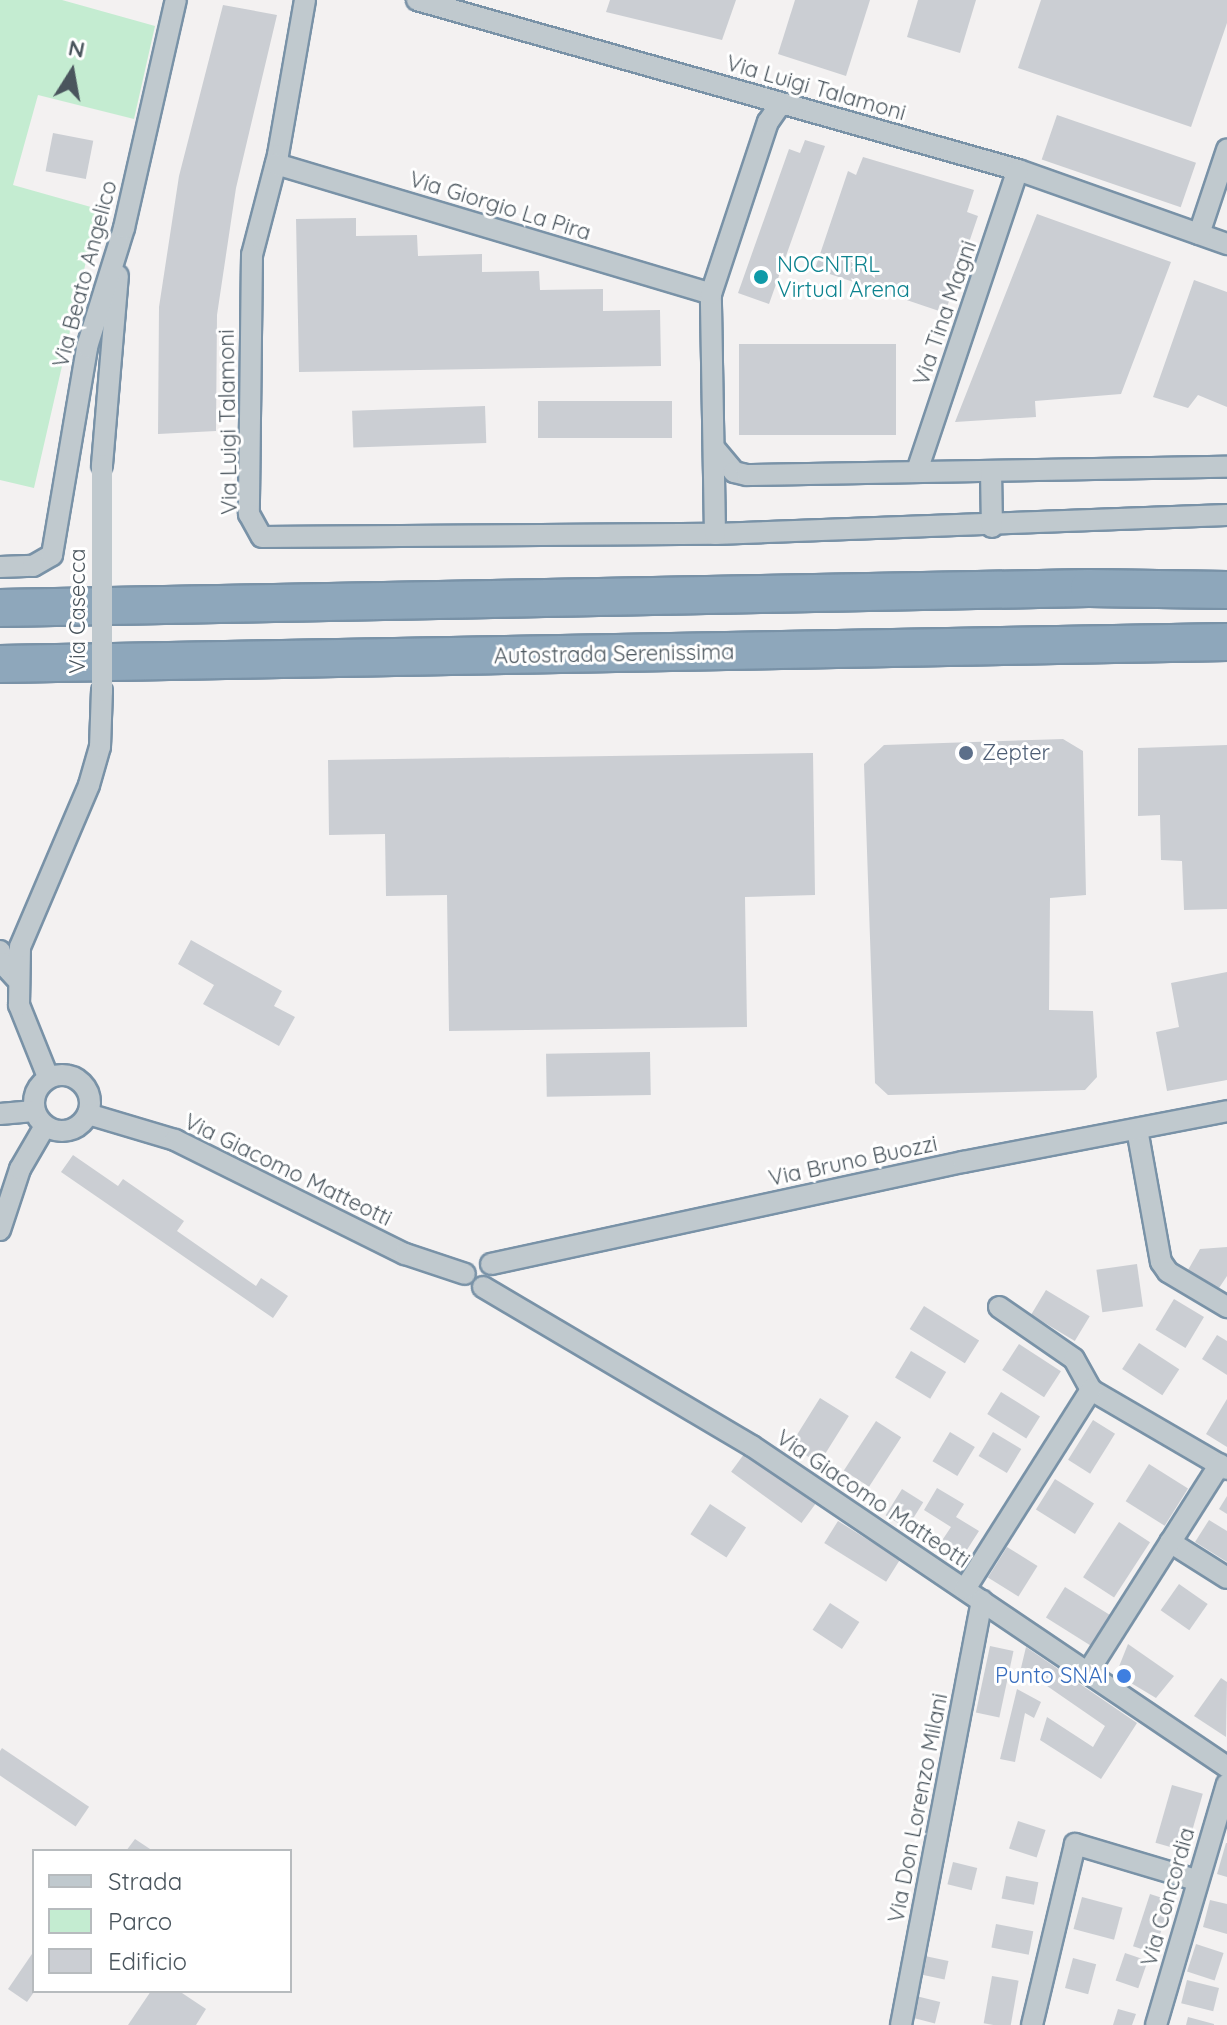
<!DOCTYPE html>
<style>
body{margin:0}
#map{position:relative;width:1227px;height:2025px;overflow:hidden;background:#f3f1f1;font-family:Quicksand,sans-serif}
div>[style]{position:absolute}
.green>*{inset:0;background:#c4ecd1}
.building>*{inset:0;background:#cbced3;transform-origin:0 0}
.roads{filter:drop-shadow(2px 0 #7992a7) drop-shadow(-2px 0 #7992a7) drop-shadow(0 2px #7992a7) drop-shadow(0 -2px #7992a7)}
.minor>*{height:20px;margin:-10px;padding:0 10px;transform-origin:10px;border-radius:10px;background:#c0c9ce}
.minor>.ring{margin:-10px;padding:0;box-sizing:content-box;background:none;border:20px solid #c0c9ce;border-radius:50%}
.motorway>*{height:36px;margin:-18px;padding:0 18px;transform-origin:18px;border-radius:18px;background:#8ea7bb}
.minor-bridge>*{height:20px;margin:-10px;padding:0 10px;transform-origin:10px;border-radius:10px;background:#c0c9ce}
.dots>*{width:22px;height:22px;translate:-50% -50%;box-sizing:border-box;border:4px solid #fff;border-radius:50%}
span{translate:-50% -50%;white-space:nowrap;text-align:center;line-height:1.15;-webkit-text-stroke:6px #fff;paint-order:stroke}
.street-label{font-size:22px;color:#4a555d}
.culture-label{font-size:22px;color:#0d838f}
.left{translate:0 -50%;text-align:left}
.service-label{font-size:22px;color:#4e5e75}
.shop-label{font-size:22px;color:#366cbe}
.right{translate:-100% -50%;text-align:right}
.legend{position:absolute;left:32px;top:1849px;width:260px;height:144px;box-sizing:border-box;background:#fff;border:2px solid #b7bbbe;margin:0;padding:10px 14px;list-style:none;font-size:24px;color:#4a555d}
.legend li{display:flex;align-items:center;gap:16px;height:40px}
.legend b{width:40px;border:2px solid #b7bbbe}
.north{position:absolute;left:32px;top:32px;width:80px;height:80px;-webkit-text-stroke:6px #fff;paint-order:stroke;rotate:11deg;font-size:22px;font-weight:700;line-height:32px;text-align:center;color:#4a555d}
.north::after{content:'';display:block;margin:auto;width:28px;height:36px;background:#4a555d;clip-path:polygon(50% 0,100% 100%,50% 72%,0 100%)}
</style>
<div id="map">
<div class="green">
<div style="clip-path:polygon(0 0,62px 0,155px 26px,134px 119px,38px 95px,13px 185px,98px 209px,34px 488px,0 480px)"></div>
</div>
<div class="building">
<div style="clip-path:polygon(610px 0,736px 0,722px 40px,606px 12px)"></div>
<div style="clip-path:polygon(795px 0,870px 0,846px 76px,778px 54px)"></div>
<div style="clip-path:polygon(918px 0,976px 0,960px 53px,907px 37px)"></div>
<div style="clip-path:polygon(1041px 0,1227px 0,1227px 23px,1191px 127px,1018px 68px)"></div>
<div style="clip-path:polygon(223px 5px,277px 15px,236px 188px,217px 315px,216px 431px,158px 434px,159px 307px,179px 176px)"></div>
<div style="left:1057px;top:115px;width:147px;height:47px;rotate:19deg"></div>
<div style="left:53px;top:133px;width:41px;height:39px;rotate:11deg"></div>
<div style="clip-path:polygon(805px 140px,825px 146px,769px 304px,738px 293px,789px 149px,800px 153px)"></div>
<div style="clip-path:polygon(863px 157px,974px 190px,967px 212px,978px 216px,945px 313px,815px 269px,848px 171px,856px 175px)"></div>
<div style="clip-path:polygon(1037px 214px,1171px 262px,1121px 394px,1035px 401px,1036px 417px,955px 422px)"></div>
<div style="clip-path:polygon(356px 218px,356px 236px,417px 235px,418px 256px,482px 254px,482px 272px,539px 271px,540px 290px,603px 289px,603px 311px,660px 310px,661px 366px,299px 372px,296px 219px)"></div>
<div style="clip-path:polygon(1194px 280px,1227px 292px,1227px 407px,1198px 395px,1188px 408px,1153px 397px)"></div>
<div style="left:739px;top:344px;width:157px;height:91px"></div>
<div style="left:672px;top:401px;width:37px;height:134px;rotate:90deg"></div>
<div style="left:485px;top:406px;width:37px;height:133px;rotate:88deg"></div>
<div style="clip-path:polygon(1063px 739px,1083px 751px,1086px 895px,1050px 898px,1049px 1010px,1093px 1011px,1097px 1077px,1085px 1090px,888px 1095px,875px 1083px,864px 764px,884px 745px)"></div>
<div style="clip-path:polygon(1227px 745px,1227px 909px,1184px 910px,1182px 861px,1161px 860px,1160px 815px,1138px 816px,1138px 748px)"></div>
<div style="clip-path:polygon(813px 753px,815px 895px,745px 897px,747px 1027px,449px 1031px,447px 895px,386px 896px,385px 834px,329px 835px,328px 760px)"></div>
<div style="clip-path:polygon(191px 940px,282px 991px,274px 1006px,295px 1017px,279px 1046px,203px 1004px,214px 985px,178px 964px)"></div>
<div style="clip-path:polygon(1227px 972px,1227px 1080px,1167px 1091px,1156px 1032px,1179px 1027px,1171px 983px)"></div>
<div style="left:650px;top:1052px;width:43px;height:104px;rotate:89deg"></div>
<div style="clip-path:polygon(73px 1155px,118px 1186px,123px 1179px,184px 1221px,177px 1231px,256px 1286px,261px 1278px,288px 1296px,273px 1318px,61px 1172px)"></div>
<div style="clip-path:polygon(1227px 1247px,1227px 1276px,1219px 1288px,1188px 1270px,1200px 1249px)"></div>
<div style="left:1137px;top:1264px;width:43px;height:41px;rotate:82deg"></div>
<div style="left:1046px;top:1290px;width:51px;height:29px;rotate:31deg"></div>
<div style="left:1174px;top:1299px;width:35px;height:36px;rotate:31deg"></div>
<div style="left:924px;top:1306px;width:65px;height:27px;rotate:32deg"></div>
<div style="clip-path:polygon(1217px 1335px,1227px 1341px,1227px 1375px,1202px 1359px)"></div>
<div style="left:1139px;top:1343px;width:48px;height:31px;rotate:33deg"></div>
<div style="left:1019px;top:1344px;width:50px;height:31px;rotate:33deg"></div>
<div style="left:911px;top:1351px;width:41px;height:31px;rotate:31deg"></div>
<div style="left:1001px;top:1392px;width:46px;height:26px;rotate:32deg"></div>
<div style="left:820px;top:1398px;width:34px;height:56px;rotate:32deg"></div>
<div style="clip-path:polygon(1227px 1399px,1227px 1447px,1206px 1434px)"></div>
<div style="left:1093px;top:1420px;width:26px;height:47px;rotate:32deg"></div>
<div style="left:876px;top:1421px;width:30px;height:59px;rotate:33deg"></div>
<div style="left:950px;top:1432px;width:29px;height:34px;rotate:31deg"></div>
<div style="left:993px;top:1432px;width:33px;height:28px;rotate:31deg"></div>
<div style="left:747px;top:1450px;width:87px;height:27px;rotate:36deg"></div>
<div style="left:1149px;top:1464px;width:46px;height:44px;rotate:32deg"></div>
<div style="left:1055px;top:1479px;width:46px;height:36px;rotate:32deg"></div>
<div style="clip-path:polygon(937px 1488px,964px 1504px,956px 1517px,979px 1531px,963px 1556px,941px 1542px,951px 1527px,924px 1510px)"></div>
<div style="left:902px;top:1489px;width:25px;height:31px;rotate:32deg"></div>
<div style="clip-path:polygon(1227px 1496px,1227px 1514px,1219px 1509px)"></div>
<div style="left:710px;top:1504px;width:43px;height:36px;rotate:33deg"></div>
<div style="clip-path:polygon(1209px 1520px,1227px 1531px,1227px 1562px,1195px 1542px)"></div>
<div style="left:838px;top:1521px;width:73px;height:26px;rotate:32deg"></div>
<div style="left:1119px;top:1522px;width:37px;height:66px;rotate:33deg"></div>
<div style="left:1007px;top:1547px;width:36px;height:36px;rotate:32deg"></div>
<div style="left:1179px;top:1584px;width:35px;height:32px;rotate:35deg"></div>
<div style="left:1065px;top:1587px;width:54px;height:36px;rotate:32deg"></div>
<div style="left:830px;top:1603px;width:35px;height:32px;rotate:33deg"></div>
<div style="clip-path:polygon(1128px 1644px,1174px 1676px,1156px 1698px,1116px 1674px)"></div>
<div style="left:990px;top:1646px;width:24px;height:68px;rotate:12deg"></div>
<div style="clip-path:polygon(1026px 1647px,1137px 1723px,1101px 1779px,1040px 1740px,1047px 1717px,1093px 1747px,1105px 1726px,1021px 1668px)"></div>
<div style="clip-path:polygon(1221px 1678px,1227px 1682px,1226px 1737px,1194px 1716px)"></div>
<div style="clip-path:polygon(1017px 1689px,1041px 1702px,1034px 1718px,1025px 1713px,1015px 1762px,1000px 1759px)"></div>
<div style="left:2px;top:1748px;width:105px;height:24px;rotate:34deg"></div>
<div style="left:1172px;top:1785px;width:32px;height:60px;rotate:16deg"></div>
<div style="left:1018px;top:1821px;width:29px;height:29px;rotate:18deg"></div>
<div style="clip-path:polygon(135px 1839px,153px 1851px,126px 1851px)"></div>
<div style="clip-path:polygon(1226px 1843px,1227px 1843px,1227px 1877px,1217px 1874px)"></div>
<div style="left:953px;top:1862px;width:25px;height:23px;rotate:14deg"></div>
<div style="left:1006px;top:1876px;width:33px;height:23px;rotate:11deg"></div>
<div style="left:1150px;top:1894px;width:22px;height:55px;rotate:18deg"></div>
<div style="left:1082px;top:1897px;width:42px;height:33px;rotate:15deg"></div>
<div style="clip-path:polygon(1210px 1900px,1227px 1904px,1227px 1934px,1203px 1927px)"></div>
<div style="left:996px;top:1924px;width:38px;height:24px;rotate:11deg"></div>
<div style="left:1196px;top:1944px;width:29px;height:29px;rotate:18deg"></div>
<div style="clip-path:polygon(34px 1951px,34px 1992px,27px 2002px,8px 1989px)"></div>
<div style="left:1125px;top:1953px;width:24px;height:29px;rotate:19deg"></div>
<div style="left:925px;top:1956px;width:24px;height:19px;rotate:12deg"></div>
<div style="left:1073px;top:1958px;width:24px;height:31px;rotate:15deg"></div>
<div style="left:992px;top:1976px;width:27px;height:48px;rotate:10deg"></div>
<div style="left:1187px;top:1980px;width:33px;height:24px;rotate:14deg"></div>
<div style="clip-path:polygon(151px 1991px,179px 1991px,206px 2009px,196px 2025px,128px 2025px)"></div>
<div style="left:916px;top:1996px;width:25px;height:22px;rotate:14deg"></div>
<div style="clip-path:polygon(1118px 2009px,1136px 2014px,1132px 2025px,1113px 2025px)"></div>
<div style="clip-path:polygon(1188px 2017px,1214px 2024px,1214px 2025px,1186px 2025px)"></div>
</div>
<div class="roads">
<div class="minor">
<div style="left:305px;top:0;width:157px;rotate:99.9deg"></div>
<div style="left:278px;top:155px;width:103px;rotate:104.6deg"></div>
<div style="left:252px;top:255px;width:259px;rotate:90.7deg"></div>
<div style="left:249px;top:514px;width:26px;rotate:61deg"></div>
<div style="left:262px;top:537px;width:453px;rotate:-0.4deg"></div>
<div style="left:715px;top:534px;width:512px;rotate:-2.13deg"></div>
<div style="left:417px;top:0;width:625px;rotate:15.79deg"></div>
<div style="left:1018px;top:170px;width:222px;rotate:19.5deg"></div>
<div style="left:276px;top:164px;width:454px;rotate:16.6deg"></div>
<div style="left:1199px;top:234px;width:89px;rotate:-71.6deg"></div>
<div style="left:715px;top:449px;width:30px;rotate:50deg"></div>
<div style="left:734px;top:472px;width:13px;rotate:13deg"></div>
<div style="left:747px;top:475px;width:480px;rotate:-1deg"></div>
<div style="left:102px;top:465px;width:190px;rotate:-85.2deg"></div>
<div style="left:917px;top:471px;width:317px;rotate:-71.5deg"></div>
<div style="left:991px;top:471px;width:56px;rotate:89deg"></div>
<div style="left:715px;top:534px;width:240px;rotate:-91deg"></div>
<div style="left:711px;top:294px;width:181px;rotate:-71.7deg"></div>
<div style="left:768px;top:122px;width:21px;rotate:-55deg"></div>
<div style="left:0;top:567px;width:33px;rotate:-2deg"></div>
<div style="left:33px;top:566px;width:22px;rotate:-30deg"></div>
<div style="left:52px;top:555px;width:211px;rotate:-80.4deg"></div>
<div style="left:87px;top:347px;width:125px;rotate:-72.7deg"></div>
<div style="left:124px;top:228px;width:234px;rotate:-77.2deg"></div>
<div style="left:0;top:951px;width:12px;rotate:81deg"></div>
<div style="left:2px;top:963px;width:21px;rotate:47deg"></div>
<div class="ring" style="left:34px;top:1075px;width:36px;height:36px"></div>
<div style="left:48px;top:1077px;width:78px;rotate:-111.9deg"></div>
<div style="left:19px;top:1005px;width:58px;rotate:-89deg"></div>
<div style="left:20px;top:947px;width:176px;rotate:-66.9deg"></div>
<div style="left:89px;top:785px;width:40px;rotate:-74deg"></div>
<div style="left:100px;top:747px;width:56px;rotate:-88deg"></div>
<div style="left:0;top:1114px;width:34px;rotate:-5deg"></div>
<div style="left:88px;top:1114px;width:91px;rotate:16.6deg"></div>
<div style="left:175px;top:1140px;width:257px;rotate:26.4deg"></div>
<div style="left:405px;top:1254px;width:63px;rotate:18.4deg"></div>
<div style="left:1137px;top:1129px;width:135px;rotate:79.8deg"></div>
<div style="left:1161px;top:1262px;width:12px;rotate:55deg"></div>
<div style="left:1168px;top:1272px;width:69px;rotate:30.7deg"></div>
<div style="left:0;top:1230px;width:64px;rotate:-71.8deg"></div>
<div style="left:20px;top:1169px;width:50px;rotate:-59.8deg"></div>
<div style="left:491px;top:1264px;width:483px;rotate:-12.2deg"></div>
<div style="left:963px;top:1162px;width:269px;rotate:-10.9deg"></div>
<div style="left:483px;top:1287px;width:312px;rotate:30.6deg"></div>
<div style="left:752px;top:1446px;width:573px;rotate:34.05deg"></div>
<div style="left:999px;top:1307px;width:91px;rotate:34.7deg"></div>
<div style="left:1074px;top:1359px;width:35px;rotate:61deg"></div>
<div style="left:1091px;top:1390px;width:157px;rotate:30.2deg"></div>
<div style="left:1170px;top:1542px;width:67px;rotate:32.3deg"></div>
<div style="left:965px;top:1589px;width:236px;rotate:-57.7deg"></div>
<div style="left:1088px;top:1672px;width:246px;rotate:-57.6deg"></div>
<div style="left:901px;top:2025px;width:432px;rotate:-79.2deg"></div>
<div style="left:1032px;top:2025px;width:186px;rotate:-76.6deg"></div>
<div style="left:1075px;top:1844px;width:126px;rotate:16.6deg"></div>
<div style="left:1156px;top:2025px;width:251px;rotate:-73.6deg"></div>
</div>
<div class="motorway">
<div style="left:0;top:608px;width:1089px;rotate:-1.05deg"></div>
<div style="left:1089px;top:588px;width:138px;rotate:0.8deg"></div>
<div style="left:0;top:664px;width:1227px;rotate:-1.03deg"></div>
</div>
</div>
<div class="minor-bridge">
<div style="left:102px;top:691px;width:226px;rotate:-90deg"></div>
</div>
<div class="dots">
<div style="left:761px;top:277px;background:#0f9aa8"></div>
<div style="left:966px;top:753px;background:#5c6f8a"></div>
<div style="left:1124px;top:1676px;background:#3f7fe0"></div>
</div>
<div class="street-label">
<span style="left:816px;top:88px;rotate:16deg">Via Luigi Talamoni</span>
<span style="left:500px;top:206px;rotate:17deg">Via Giorgio La Pira</span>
<span style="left:85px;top:274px;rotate:-75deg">Via Beato Angelico</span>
<span style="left:945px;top:313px;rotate:-71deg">Via Tina Magni</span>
<span style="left:228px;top:422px;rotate:-91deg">Via Luigi Talamoni</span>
<span style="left:78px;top:611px;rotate:-90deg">Via Casecca</span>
<span style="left:614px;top:654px;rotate:-1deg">Autostrada Serenissima</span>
<span style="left:853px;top:1161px;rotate:-12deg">Via Bruno Buozzi</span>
<span style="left:288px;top:1170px;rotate:26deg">Via Giacomo Matteotti</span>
<span style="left:873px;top:1499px;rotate:34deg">Via Giacomo Matteotti</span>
<span style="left:918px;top:1808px;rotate:-79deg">Via Don Lorenzo Milani</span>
<span style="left:1168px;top:1897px;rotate:-74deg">Via Concordia</span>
</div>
<div class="culture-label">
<span class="left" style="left:777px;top:277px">NOCNTRL<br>Virtual Arena</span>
</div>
<div class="service-label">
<span class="left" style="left:982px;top:753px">Zepter</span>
</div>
<div class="shop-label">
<span class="right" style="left:1108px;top:1676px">Punto SNAI</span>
</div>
<ul class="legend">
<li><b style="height:10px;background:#c0c9ce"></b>Strada</li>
<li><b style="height:22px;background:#c4ecd1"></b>Parco</li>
<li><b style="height:22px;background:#cbced3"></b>Edificio</li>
</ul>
<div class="north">N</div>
</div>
